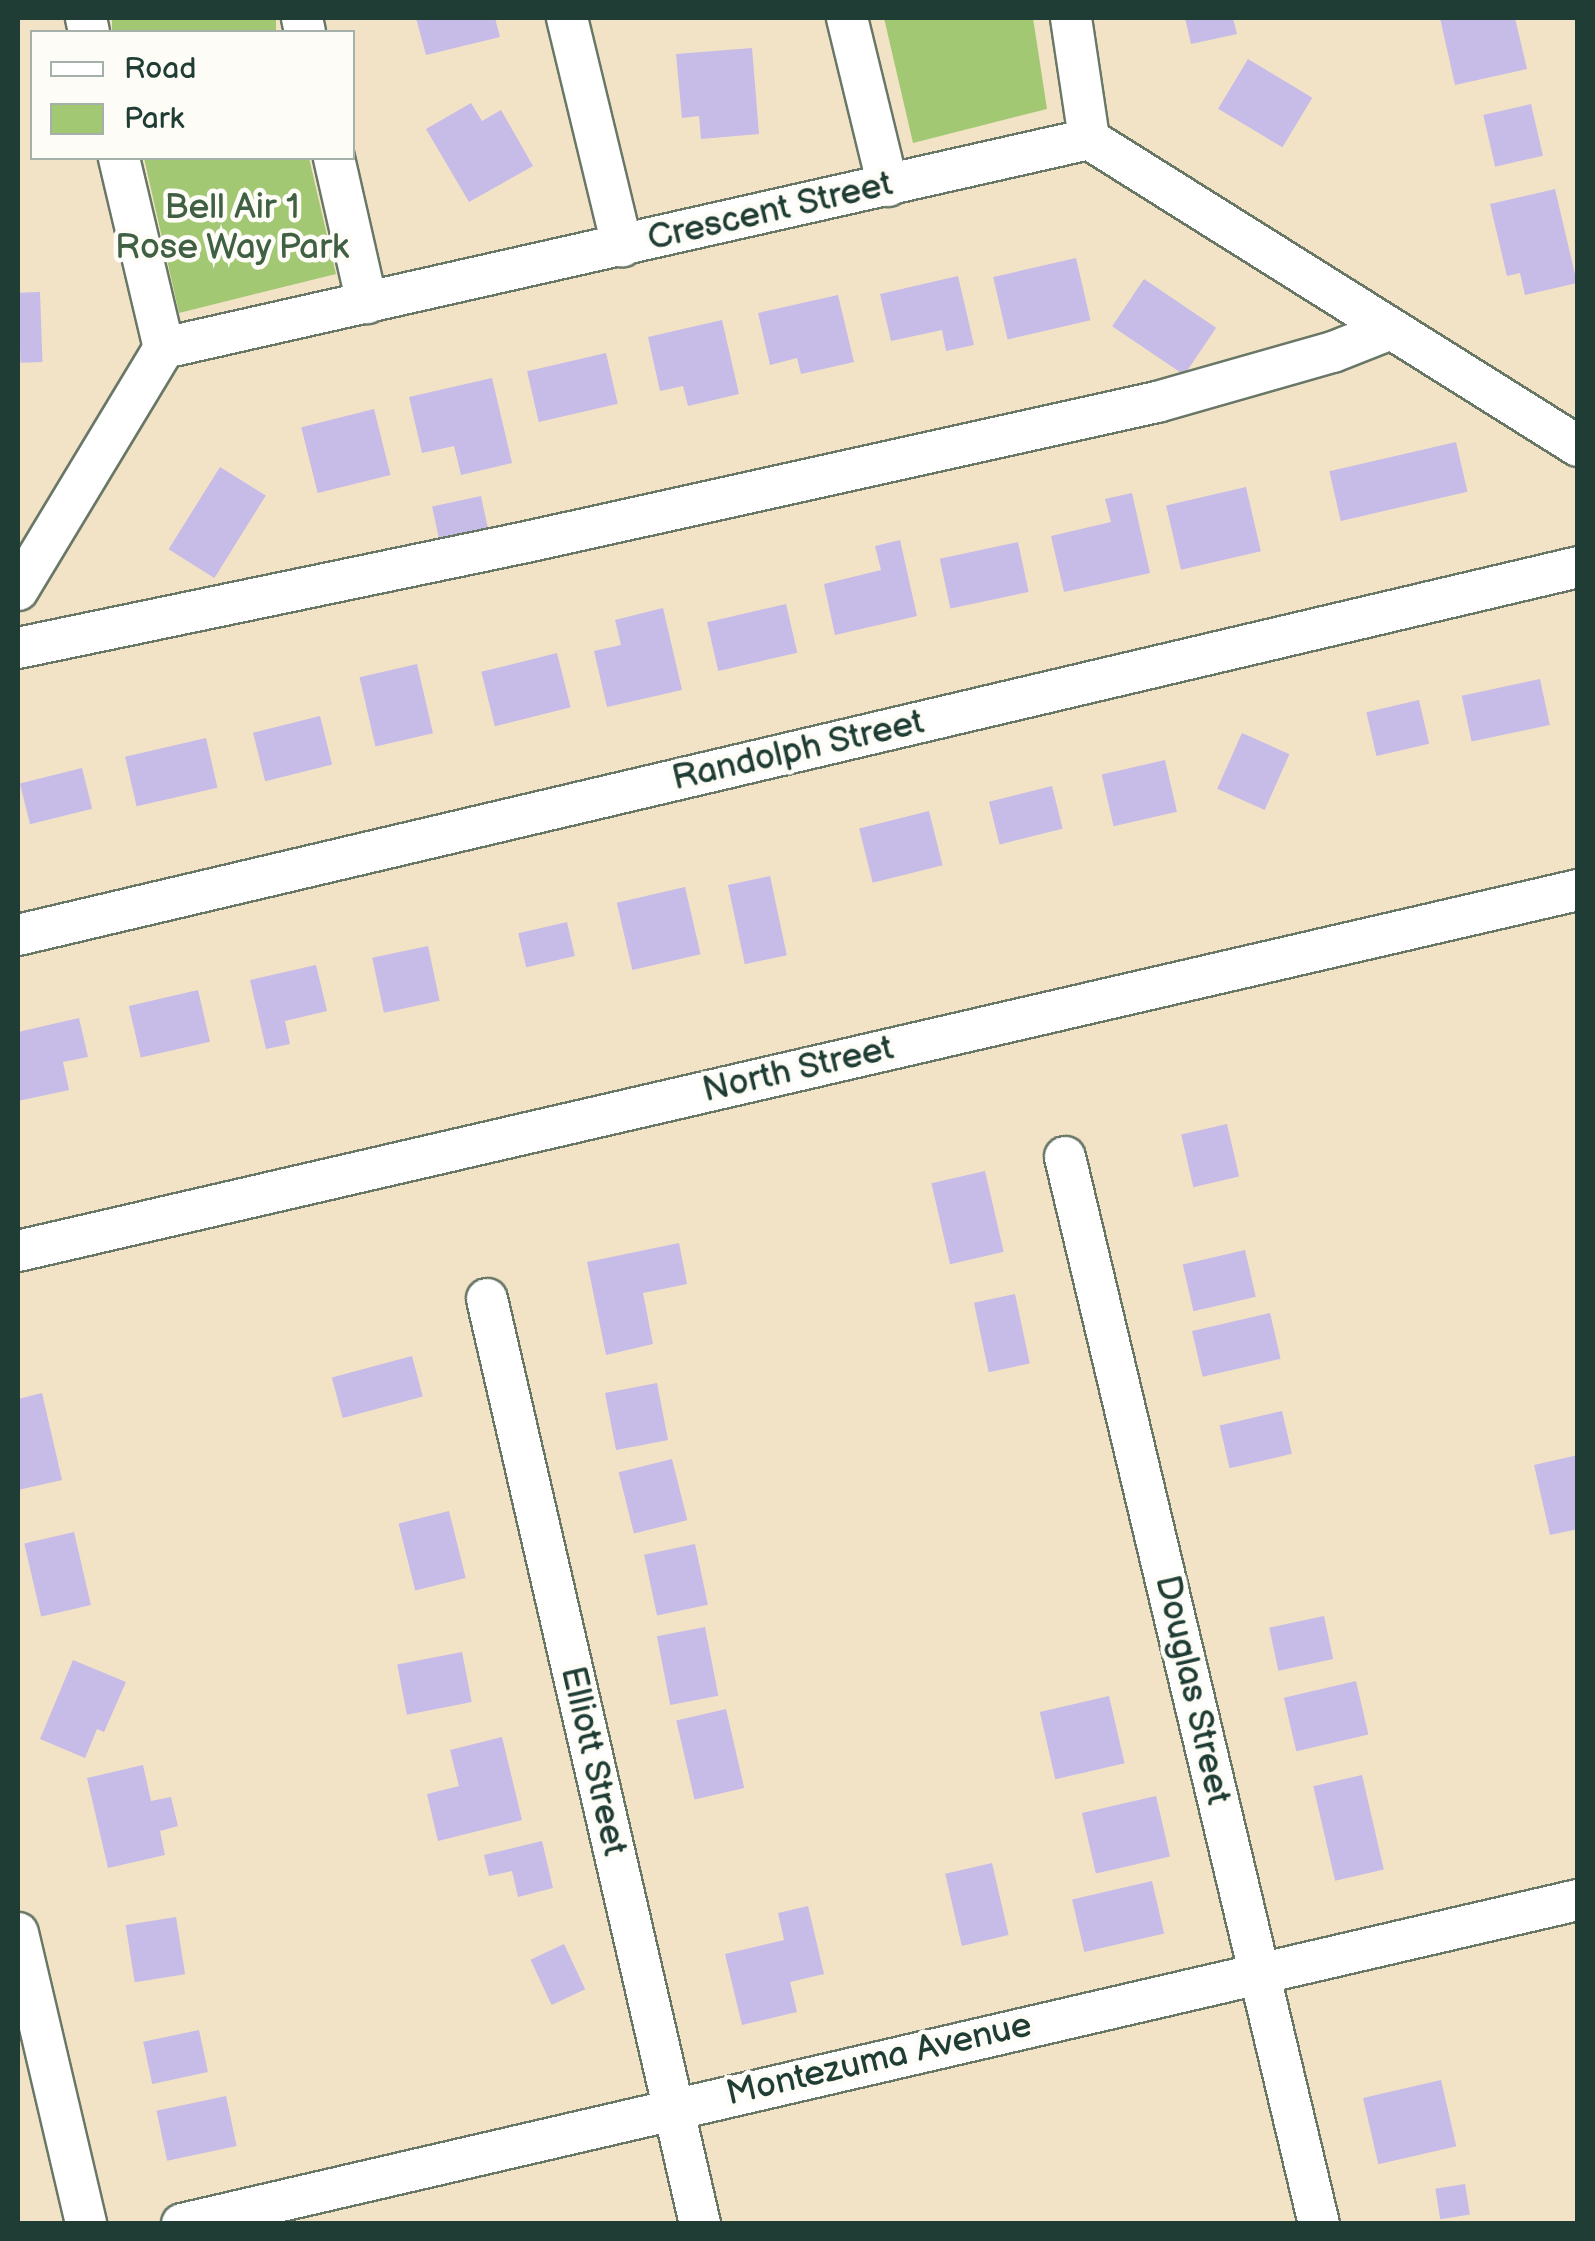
<!DOCTYPE html>
<style>
body{margin:0}
#map{position:relative;width:1595px;height:2241px;overflow:hidden;background:#f2e3c7;font-family:"Balsamiq Sans",sans-serif}
div>[style]{position:absolute}
.green>*{inset:0;background:#a2c873;transform-origin:0 0}
.building>*{inset:0;background:#c7bbe7;transform-origin:0 0}
.roads{filter:drop-shadow(2px 0 #697767) drop-shadow(-2px 0 #697767) drop-shadow(0 2px #697767) drop-shadow(0 -2px #697767)}
.minor>*{height:40px;margin:-20px;padding:0 20px;transform-origin:20px;border-radius:20px;background:#fff}
span{translate:-50% -50%;white-space:nowrap;text-align:center;line-height:1.15;-webkit-text-stroke:9px #fdfcf7;paint-order:stroke}
.park-label{font-size:35px;color:#406044}
.street-label{font-size:35px;color:#1f3d34}
.frame{position:absolute;inset:0;border:20px solid #1f3d34;pointer-events:none}
.legend{position:absolute;left:30px;top:30px;width:325px;height:130px;box-sizing:border-box;background:#fdfcf7;border:2px solid #a4b0a9;margin:0;padding:12px 18px;list-style:none;font-size:30px;color:#1f3d34}
.legend li{display:flex;align-items:center;gap:20px;height:50px}
.legend b{width:50px;border:2px solid #a4b0a9}
</style>
<div id="map">
<div class="green">
<div style="left:112px;top:18px;width:164px;height:14px"></div>
<div style="clip-path:polygon(884px 18px,1033px 18px,1047px 109px,913px 143px)"></div>
<div style="clip-path:polygon(144px 158px,309px 158px,336px 274px,179px 313px)"></div>
</div>
<div class="building">
<div style="clip-path:polygon(416px 18px,495px 18px,500px 37px,426px 55px)"></div>
<div style="clip-path:polygon(1185px 18px,1233px 18px,1237px 34px,1191px 44px)"></div>
<div style="clip-path:polygon(1440px 18px,1515px 18px,1527px 69px,1455px 85px)"></div>
<div style="clip-path:polygon(752px 48px,759px 134px,701px 139px,699px 116px,682px 118px,676px 54px)"></div>
<div style="left:1248px;top:59px;width:75px;height:58px;rotate:31deg"></div>
<div style="clip-path:polygon(471px 103px,482px 121px,501px 110px,533px 166px,469px 202px,426px 129px)"></div>
<div style="left:1531px;top:104px;width:53px;height:49px;rotate:77deg"></div>
<div style="clip-path:polygon(1555px 189px,1577px 283px,1525px 295px,1520px 273px,1507px 276px,1490px 204px)"></div>
<div style="left:1076px;top:258px;width:64px;height:85px;rotate:77deg"></div>
<div style="clip-path:polygon(958px 276px,974px 345px,946px 351px,942px 330px,891px 341px,880px 294px)"></div>
<div style="left:1144px;top:279px;width:87px;height:57px;rotate:34deg"></div>
<div style="left:40px;top:292px;width:70px;height:22px;rotate:88deg"></div>
<div style="clip-path:polygon(838px 295px,854px 362px,801px 374px,797px 358px,770px 365px,758px 313px)"></div>
<div style="clip-path:polygon(722px 320px,739px 394px,688px 406px,683px 386px,660px 391px,648px 337px)"></div>
<div style="left:606px;top:353px;width:52px;height:81px;rotate:77deg"></div>
<div style="clip-path:polygon(492px 378px,512px 463px,461px 475px,454px 446px,422px 453px,409px 397px)"></div>
<div style="left:374px;top:409px;width:68px;height:75px;rotate:76deg"></div>
<div style="left:1456px;top:442px;width:51px;height:130px;rotate:77deg"></div>
<div style="left:220px;top:467px;width:54px;height:97px;rotate:32deg"></div>
<div style="left:1246px;top:487px;width:66px;height:82px;rotate:77deg"></div>
<div style="clip-path:polygon(1132px 493px,1150px 573px,1064px 592px,1051px 536px,1111px 522px,1105px 499px)"></div>
<div style="left:481px;top:496px;width:34px;height:50px;rotate:78deg"></div>
<div style="clip-path:polygon(900px 540px,917px 616px,835px 635px,824px 584px,881px 570px,875px 546px)"></div>
<div style="left:1018px;top:542px;width:51px;height:80px;rotate:78deg"></div>
<div style="left:786px;top:604px;width:50px;height:81px;rotate:77deg"></div>
<div style="clip-path:polygon(663px 608px,682px 690px,607px 707px,594px 651px,621px 645px,615px 620px)"></div>
<div style="left:557px;top:653px;width:56px;height:78px;rotate:76deg"></div>
<div style="left:417px;top:664px;width:71px;height:59px;rotate:77deg"></div>
<div style="left:1540px;top:679px;width:47px;height:80px;rotate:78deg"></div>
<div style="left:1419px;top:700px;width:45px;height:54px;rotate:77deg"></div>
<div style="left:320px;top:716px;width:50px;height:69px;rotate:76deg"></div>
<div style="left:1242px;top:733px;width:52px;height:61px;rotate:24deg"></div>
<div style="left:206px;top:738px;width:51px;height:83px;rotate:77deg"></div>
<div style="left:1165px;top:760px;width:53px;height:65px;rotate:77deg"></div>
<div style="left:82px;top:768px;width:42px;height:64px;rotate:76deg"></div>
<div style="left:1052px;top:786px;width:44px;height:65px;rotate:76deg"></div>
<div style="left:929px;top:811px;width:56px;height:72px;rotate:76deg"></div>
<div style="left:770px;top:876px;width:81px;height:43px;rotate:78deg"></div>
<div style="left:685px;top:887px;width:69px;height:70px;rotate:77deg"></div>
<div style="left:567px;top:922px;width:35px;height:50px;rotate:77deg"></div>
<div style="left:428px;top:946px;width:56px;height:57px;rotate:78deg"></div>
<div style="clip-path:polygon(316px 965px,327px 1011px,285px 1021px,290px 1044px,266px 1049px,250px 980px)"></div>
<div style="left:198px;top:990px;width:53px;height:71px;rotate:77deg"></div>
<div style="clip-path:polygon(79px 1018px,88px 1057px,63px 1062px,69px 1090px,18px 1101px,18px 1032px)"></div>
<div style="left:1227px;top:1124px;width:54px;height:47px;rotate:77deg"></div>
<div style="left:985px;top:1171px;width:83px;height:55px;rotate:77deg"></div>
<div style="clip-path:polygon(679px 1243px,687px 1284px,643px 1293px,653px 1344px,606px 1355px,587px 1262px)"></div>
<div style="left:1245px;top:1250px;width:48px;height:64px;rotate:77deg"></div>
<div style="left:1015px;top:1294px;width:71px;height:42px;rotate:78deg"></div>
<div style="left:1270px;top:1313px;width:47px;height:80px;rotate:77deg"></div>
<div style="left:412px;top:1356px;width:42px;height:83px;rotate:75deg"></div>
<div style="left:657px;top:1383px;width:58px;height:53px;rotate:79deg"></div>
<div style="clip-path:polygon(42px 1393px,62px 1480px,18px 1490px,18px 1399px)"></div>
<div style="left:1282px;top:1411px;width:44px;height:64px;rotate:77deg"></div>
<div style="clip-path:polygon(1578px 1455px,1578px 1529px,1550px 1535px,1534px 1465px)"></div>
<div style="left:672px;top:1459px;width:63px;height:55px;rotate:76deg"></div>
<div style="left:449px;top:1511px;width:69px;height:52px;rotate:76deg"></div>
<div style="left:74px;top:1532px;width:75px;height:51px;rotate:77deg"></div>
<div style="left:695px;top:1544px;width:62px;height:52px;rotate:78deg"></div>
<div style="left:1324px;top:1616px;width:44px;height:56px;rotate:78deg"></div>
<div style="left:705px;top:1627px;width:70px;height:49px;rotate:79deg"></div>
<div style="left:462px;top:1652px;width:51px;height:66px;rotate:79deg"></div>
<div style="clip-path:polygon(73px 1660px,126px 1682px,104px 1732px,97px 1729px,85px 1758px,40px 1739px)"></div>
<div style="left:1356px;top:1681px;width:55px;height:74px;rotate:77deg"></div>
<div style="left:1109px;top:1696px;width:69px;height:71px;rotate:77deg"></div>
<div style="left:726px;top:1709px;width:81px;height:51px;rotate:77deg"></div>
<div style="clip-path:polygon(502px 1737px,522px 1820px,438px 1841px,427px 1794px,459px 1786px,450px 1750px)"></div>
<div style="clip-path:polygon(143px 1765px,151px 1801px,171px 1797px,178px 1826px,160px 1831px,165px 1855px,108px 1868px,87px 1778px)"></div>
<div style="left:1362px;top:1775px;width:97px;height:50px;rotate:77deg"></div>
<div style="left:1156px;top:1796px;width:62px;height:76px;rotate:77deg"></div>
<div style="clip-path:polygon(542px 1841px,553px 1888px,518px 1897px,512px 1871px,489px 1876px,484px 1855px)"></div>
<div style="left:992px;top:1863px;width:74px;height:48px;rotate:77deg"></div>
<div style="left:1152px;top:1881px;width:54px;height:82px;rotate:77deg"></div>
<div style="clip-path:polygon(808px 1906px,824px 1974px,790px 1982px,797px 2012px,742px 2025px,725px 1954px,784px 1940px,778px 1913px)"></div>
<div style="left:176px;top:1917px;width:58px;height:51px;rotate:81deg"></div>
<div style="left:564px;top:1944px;width:50px;height:37px;rotate:65deg"></div>
<div style="left:199px;top:2030px;width:43px;height:57px;rotate:78deg"></div>
<div style="left:1441px;top:2080px;width:68px;height:80px;rotate:77deg"></div>
<div style="left:226px;top:2096px;width:51px;height:71px;rotate:78deg"></div>
<div style="left:1465px;top:2184px;width:31px;height:30px;rotate:81deg"></div>
</div>
<div class="roads">
<div class="minor">
<div style="left:86px;top:18px;width:14px;rotate:78deg"></div>
<div style="left:302px;top:18px;width:14px;rotate:78deg"></div>
<div style="left:567px;top:18px;width:235px;rotate:76.4deg"></div>
<div style="left:847px;top:18px;width:173px;rotate:76.3deg"></div>
<div style="left:1071px;top:18px;width:122px;rotate:81.5deg"></div>
<div style="left:119px;top:158px;width:195px;rotate:76.7deg"></div>
<div style="left:334px;top:158px;width:149px;rotate:77.2deg"></div>
<div style="left:18px;top:590px;width:283px;rotate:-58.9deg"></div>
<div style="left:164px;top:348px;width:948px;rotate:-12.73deg"></div>
<div style="left:1089px;top:139px;width:577px;rotate:32.12deg"></div>
<div style="left:18px;top:648px;width:524px;rotate:-11.78deg"></div>
<div style="left:531px;top:541px;width:641px;rotate:-12.52deg"></div>
<div style="left:1157px;top:402px;width:183px;rotate:-15.9deg"></div>
<div style="left:1333px;top:352px;width:62px;rotate:-21.6deg"></div>
<div style="left:18px;top:935px;width:1603px;rotate:-13.27deg"></div>
<div style="left:1065px;top:1157px;width:1097px;rotate:76.61deg"></div>
<div style="left:18px;top:1251px;width:1601px;rotate:-13.03deg"></div>
<div style="left:487px;top:1299px;width:949px;rotate:77.03deg"></div>
<div style="left:18px;top:1933px;width:299px;rotate:76.8deg"></div>
<div style="left:182px;top:2224px;width:1433px;rotate:-13.07deg"></div>
</div>
</div>
<div class="park-label">
<span style="left:232px;top:228px">Bell Air 1<br>Rose Way Park</span>
</div>
<div class="street-label">
<span style="left:770px;top:212px;rotate:-13deg">Crescent Street</span>
<span style="left:798px;top:751px;rotate:-13deg">Randolph Street</span>
<span style="left:798px;top:1070px;rotate:-13deg">North Street</span>
<span style="left:1192px;top:1690px;rotate:77deg">Douglas Street</span>
<span style="left:593px;top:1761px;rotate:77deg">Elliott Street</span>
<span style="left:879px;top:2060px;rotate:-13deg">Montezuma Avenue</span>
</div>
<div class="frame"></div>
<ul class="legend">
<li><b style="height:12px;background:#fff"></b>Road</li>
<li><b style="height:28px;background:#a2c873"></b>Park</li>
</ul>
</div>
